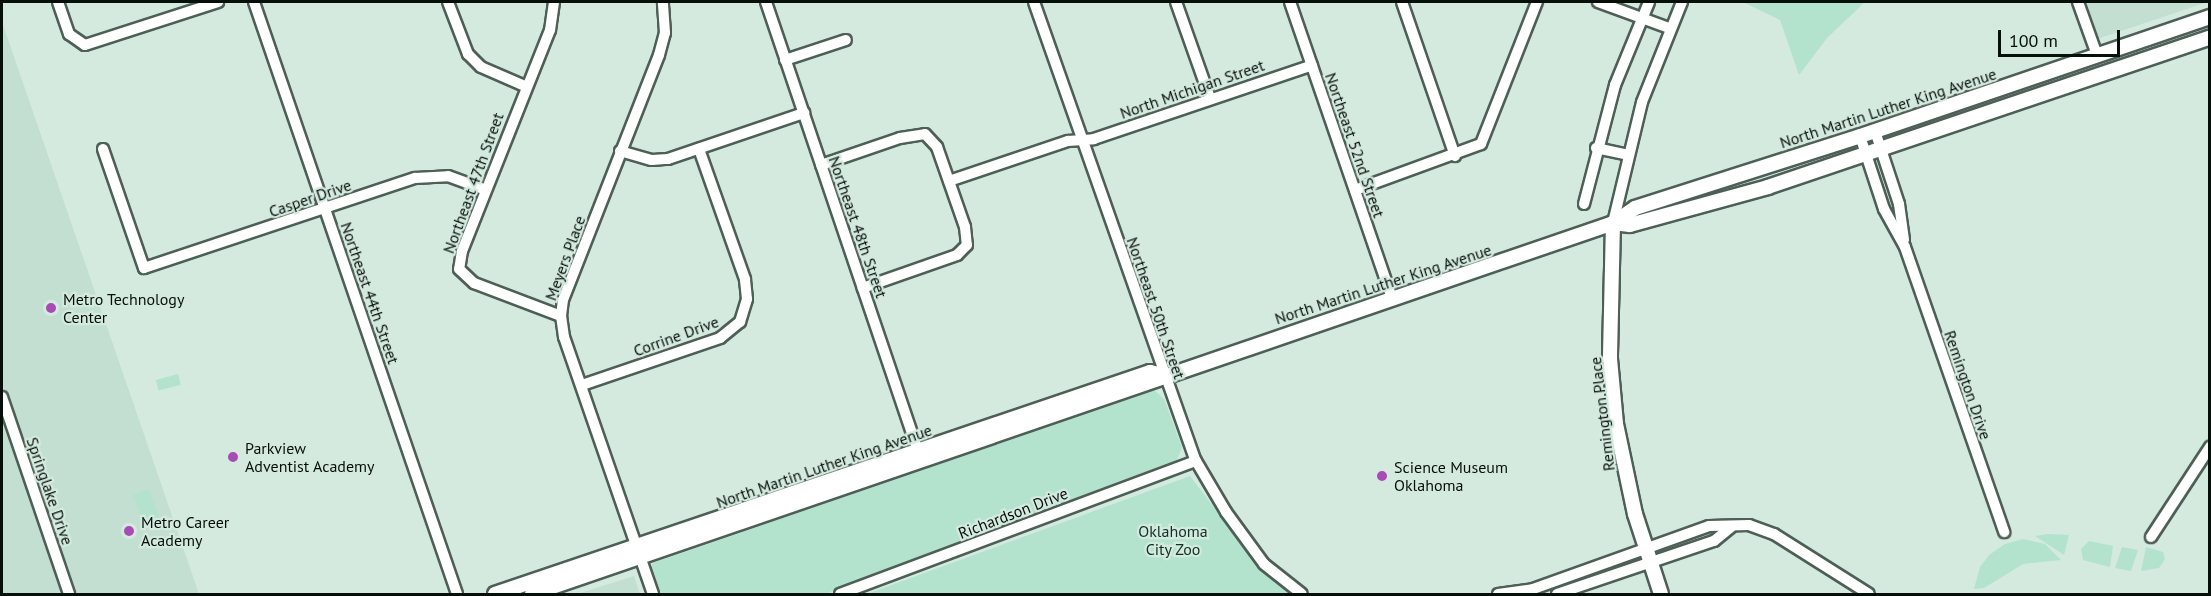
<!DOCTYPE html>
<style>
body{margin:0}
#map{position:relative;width:2211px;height:596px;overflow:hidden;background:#d4eadf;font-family:"PT Sans",sans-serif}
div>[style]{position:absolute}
.built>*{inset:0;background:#c2dfd1}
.green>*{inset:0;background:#b3e3cc;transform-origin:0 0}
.roads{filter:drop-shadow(2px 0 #4d5f56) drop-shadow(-2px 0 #4d5f56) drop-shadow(0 2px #4d5f56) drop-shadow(0 -2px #4d5f56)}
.minor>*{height:10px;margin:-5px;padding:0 5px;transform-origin:5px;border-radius:5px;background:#fff}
.major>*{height:14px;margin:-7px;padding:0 7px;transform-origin:7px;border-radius:7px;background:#fff}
.dots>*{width:16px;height:16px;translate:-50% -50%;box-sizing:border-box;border:3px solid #d4eadf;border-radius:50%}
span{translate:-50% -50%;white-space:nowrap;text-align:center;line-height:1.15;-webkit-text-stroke:4.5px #d4eadf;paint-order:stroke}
.street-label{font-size:16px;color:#070f0b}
.poi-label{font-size:16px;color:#070f0b}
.left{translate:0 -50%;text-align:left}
.park-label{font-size:16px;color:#103124}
.frame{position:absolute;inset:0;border:3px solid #070f0b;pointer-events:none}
.scale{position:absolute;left:1998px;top:30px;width:122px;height:27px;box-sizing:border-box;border:3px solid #070f0b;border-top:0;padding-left:8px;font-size:18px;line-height:21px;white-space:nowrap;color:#070f0b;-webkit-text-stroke:4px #d4eadf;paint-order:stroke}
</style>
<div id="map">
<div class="built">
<div style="clip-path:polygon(2081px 2px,2208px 2px,2094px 40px)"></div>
<div style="clip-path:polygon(2px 22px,199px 594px,2px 594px)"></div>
<div style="clip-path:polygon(634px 576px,640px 594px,577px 594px)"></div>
</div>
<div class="green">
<div style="clip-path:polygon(1743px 2px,1865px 2px,1827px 38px,1799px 75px,1780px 20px)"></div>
<div style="left:178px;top:374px;width:11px;height:23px;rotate:75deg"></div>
<div style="clip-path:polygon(1154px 390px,1164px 399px,1182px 447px,1177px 460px,825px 594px,657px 594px,649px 569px,653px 563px)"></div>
<div style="clip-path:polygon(1190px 476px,1258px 565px,1290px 594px,867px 594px)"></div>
<div style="left:149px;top:489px;width:30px;height:17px;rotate:70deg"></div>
<div style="clip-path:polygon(2048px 534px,2069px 535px,2064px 555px,2035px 536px)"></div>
<div style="clip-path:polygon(2023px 539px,2045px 544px,2061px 560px,2023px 564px,1984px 588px,1974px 589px,1980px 567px,1989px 555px,2005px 544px)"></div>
<div style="clip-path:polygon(2089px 541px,2113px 546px,2110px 567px,2083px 560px,2081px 549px)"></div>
<div style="clip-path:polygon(2122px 547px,2138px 550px,2131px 571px,2115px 568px)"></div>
<div style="clip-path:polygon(2146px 547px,2163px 552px,2165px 559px,2159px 568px,2141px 571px)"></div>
</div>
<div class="roads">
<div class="minor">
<div style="left:58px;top:2px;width:34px;rotate:71deg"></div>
<div style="left:69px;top:34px;width:19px;rotate:35deg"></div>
<div style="left:85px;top:45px;width:140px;rotate:-17.9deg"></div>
<div style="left:254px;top:2px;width:626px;rotate:71.07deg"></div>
<div style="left:448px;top:2px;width:56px;rotate:69deg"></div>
<div style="left:468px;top:54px;width:18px;rotate:45deg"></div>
<div style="left:481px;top:67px;width:48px;rotate:23.4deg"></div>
<div style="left:554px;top:2px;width:28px;rotate:98deg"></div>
<div style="left:550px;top:30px;width:238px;rotate:111.7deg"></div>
<div style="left:462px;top:251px;width:18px;rotate:99deg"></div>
<div style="left:459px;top:269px;width:21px;rotate:43deg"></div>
<div style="left:474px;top:283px;width:93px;rotate:20.8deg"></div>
<div style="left:766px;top:2px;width:479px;rotate:71.3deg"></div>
<div style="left:1034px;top:2px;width:487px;rotate:70.6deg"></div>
<div style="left:1196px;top:461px;width:59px;rotate:59.5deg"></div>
<div style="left:1226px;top:512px;width:64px;rotate:53.8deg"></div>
<div style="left:1264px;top:564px;width:48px;rotate:38.3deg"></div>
<div style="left:1176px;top:2px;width:102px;rotate:70.5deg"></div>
<div style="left:1290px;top:2px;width:314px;rotate:71deg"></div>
<div style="left:1402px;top:2px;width:163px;rotate:71deg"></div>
<div style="left:1598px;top:2px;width:76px;rotate:20.1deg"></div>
<div style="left:2078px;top:2px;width:56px;rotate:70.3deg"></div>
<div style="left:785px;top:60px;width:64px;rotate:-18.2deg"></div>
<div style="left:1875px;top:131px;width:77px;rotate:71.8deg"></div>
<div style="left:1899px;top:204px;width:36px;rotate:82deg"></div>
<div style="left:1860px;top:136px;width:77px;rotate:71.8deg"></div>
<div style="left:1884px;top:209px;width:43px;rotate:61.1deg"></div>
<div style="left:1905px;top:247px;width:302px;rotate:70.8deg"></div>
<div style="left:1596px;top:148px;width:33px;rotate:12deg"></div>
<div style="left:103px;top:149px;width:126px;rotate:71deg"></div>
<div style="left:144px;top:268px;width:286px;rotate:-18.4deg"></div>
<div style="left:415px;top:178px;width:33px;rotate:-3deg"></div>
<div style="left:448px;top:176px;width:40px;rotate:20.2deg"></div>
<div style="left:620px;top:151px;width:33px;rotate:16deg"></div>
<div style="left:652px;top:160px;width:16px;rotate:-4deg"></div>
<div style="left:668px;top:159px;width:144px;rotate:-18.7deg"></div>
<div style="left:821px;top:165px;width:83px;rotate:-18.9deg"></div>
<div style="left:900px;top:138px;width:25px;rotate:-9deg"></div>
<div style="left:925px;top:134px;width:18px;rotate:47deg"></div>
<div style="left:937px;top:147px;width:85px;rotate:70.7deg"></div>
<div style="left:965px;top:227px;width:18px;rotate:84deg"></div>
<div style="left:967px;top:245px;width:14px;rotate:135deg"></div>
<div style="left:957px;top:255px;width:100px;rotate:160.7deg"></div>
<div style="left:949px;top:181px;width:126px;rotate:-18.6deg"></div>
<div style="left:1068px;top:141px;width:26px;rotate:-4deg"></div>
<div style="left:1094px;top:139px;width:230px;rotate:-18.7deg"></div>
<div style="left:1355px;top:190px;width:134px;rotate:-20.1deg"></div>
<div style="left:1481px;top:144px;width:153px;rotate:-68.5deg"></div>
<div style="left:1584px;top:204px;width:123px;rotate:-75.4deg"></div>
<div style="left:1615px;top:85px;width:90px;rotate:-67.7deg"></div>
<div style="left:1613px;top:223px;width:124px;rotate:-76.5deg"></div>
<div style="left:1642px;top:102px;width:108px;rotate:-68.2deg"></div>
<div style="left:582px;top:385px;width:146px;rotate:-18.8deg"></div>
<div style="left:720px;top:338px;width:26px;rotate:-39deg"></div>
<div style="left:740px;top:322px;width:24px;rotate:-73deg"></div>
<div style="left:747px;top:299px;width:20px;rotate:-96deg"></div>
<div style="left:745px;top:279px;width:138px;rotate:-109.5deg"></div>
<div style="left:2px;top:397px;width:208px;rotate:71.2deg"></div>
<div style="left:2151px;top:537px;width:108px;rotate:-56.8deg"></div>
<div style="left:653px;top:594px;width:272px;rotate:-109.1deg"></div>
<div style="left:564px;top:337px;width:21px;rotate:-98deg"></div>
<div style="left:561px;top:316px;width:16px;rotate:-83deg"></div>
<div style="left:563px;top:300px;width:263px;rotate:-68.6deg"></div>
<div style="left:659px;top:55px;width:23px;rotate:-75deg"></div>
<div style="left:665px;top:33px;width:31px;rotate:-94deg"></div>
<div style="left:840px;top:594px;width:380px;rotate:-20.5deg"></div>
<div style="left:1498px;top:594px;width:35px;rotate:-8deg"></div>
<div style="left:1533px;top:589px;width:187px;rotate:-19.7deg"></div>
<div style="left:1709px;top:526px;width:40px;rotate:-1.4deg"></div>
<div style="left:1749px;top:525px;width:27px;rotate:20deg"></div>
<div style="left:1774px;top:534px;width:112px;rotate:32.3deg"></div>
<div style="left:1557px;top:594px;width:166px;rotate:-18.7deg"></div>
<div style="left:1714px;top:541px;width:22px;rotate:-39deg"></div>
</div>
<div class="major">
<div style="left:1613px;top:223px;width:17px;rotate:7deg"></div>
<div style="left:1630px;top:225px;width:143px;rotate:-15.4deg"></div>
<div style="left:1768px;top:187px;width:467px;rotate:-18.7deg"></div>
<div style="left:1613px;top:223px;width:136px;rotate:91.3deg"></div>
<div style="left:1610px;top:359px;width:65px;rotate:84.7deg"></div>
<div style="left:1616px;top:424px;width:92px;rotate:78.1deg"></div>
<div style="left:1635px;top:514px;width:84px;rotate:72deg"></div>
<div style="left:495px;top:594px;width:692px;rotate:-18.72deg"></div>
<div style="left:1150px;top:372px;width:13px;rotate:13deg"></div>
<div style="left:532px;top:594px;width:1143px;rotate:-18.94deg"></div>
<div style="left:1613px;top:223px;width:27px;rotate:-34deg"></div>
<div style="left:1635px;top:208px;width:236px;rotate:-17.7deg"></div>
<div style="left:1860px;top:136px;width:370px;rotate:-18.8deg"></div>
</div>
</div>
<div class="dots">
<div style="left:51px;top:308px;background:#a94bb5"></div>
<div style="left:233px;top:457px;background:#a94bb5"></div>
<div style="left:1382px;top:476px;background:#a94bb5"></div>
<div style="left:129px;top:531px;background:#a94bb5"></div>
</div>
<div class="street-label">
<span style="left:1192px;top:89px;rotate:-19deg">North Michigan Street</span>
<span style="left:1888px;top:108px;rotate:-18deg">North Martin Luther King Avenue</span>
<span style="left:1355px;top:145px;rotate:71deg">Northeast 52nd Street</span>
<span style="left:473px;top:183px;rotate:-70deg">Northeast 47th Street</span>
<span style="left:310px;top:198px;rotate:-19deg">Casper Drive</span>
<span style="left:858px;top:227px;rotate:71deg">Northeast 48th Street</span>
<span style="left:565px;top:258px;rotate:-70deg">Meyers Place</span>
<span style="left:1383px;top:284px;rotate:-18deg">North Martin Luther King Avenue</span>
<span style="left:370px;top:293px;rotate:71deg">Northeast 44th Street</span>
<span style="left:1156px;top:308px;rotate:71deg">Northeast 50th Street</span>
<span style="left:676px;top:336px;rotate:-20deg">Corrine Drive</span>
<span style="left:1968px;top:385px;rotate:71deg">Remington Drive</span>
<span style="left:1602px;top:414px;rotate:-97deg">Remington Place</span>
<span style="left:824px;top:466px;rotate:-19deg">North Martin Luther King Avenue</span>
<span style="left:50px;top:491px;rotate:71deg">Springlake Drive</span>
<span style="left:1013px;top:513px;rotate:-21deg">Richardson Drive</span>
</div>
<div class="poi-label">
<span class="left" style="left:63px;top:308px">Metro Technology<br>Center</span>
<span class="left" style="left:245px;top:457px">Parkview<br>Adventist Academy</span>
<span class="left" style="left:1394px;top:476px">Science Museum<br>Oklahoma</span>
<span class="left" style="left:141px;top:531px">Metro Career<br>Academy</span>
</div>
<div class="park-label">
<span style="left:1173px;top:540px">Oklahoma<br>City Zoo</span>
</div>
<div class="frame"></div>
<div class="scale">100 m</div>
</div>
